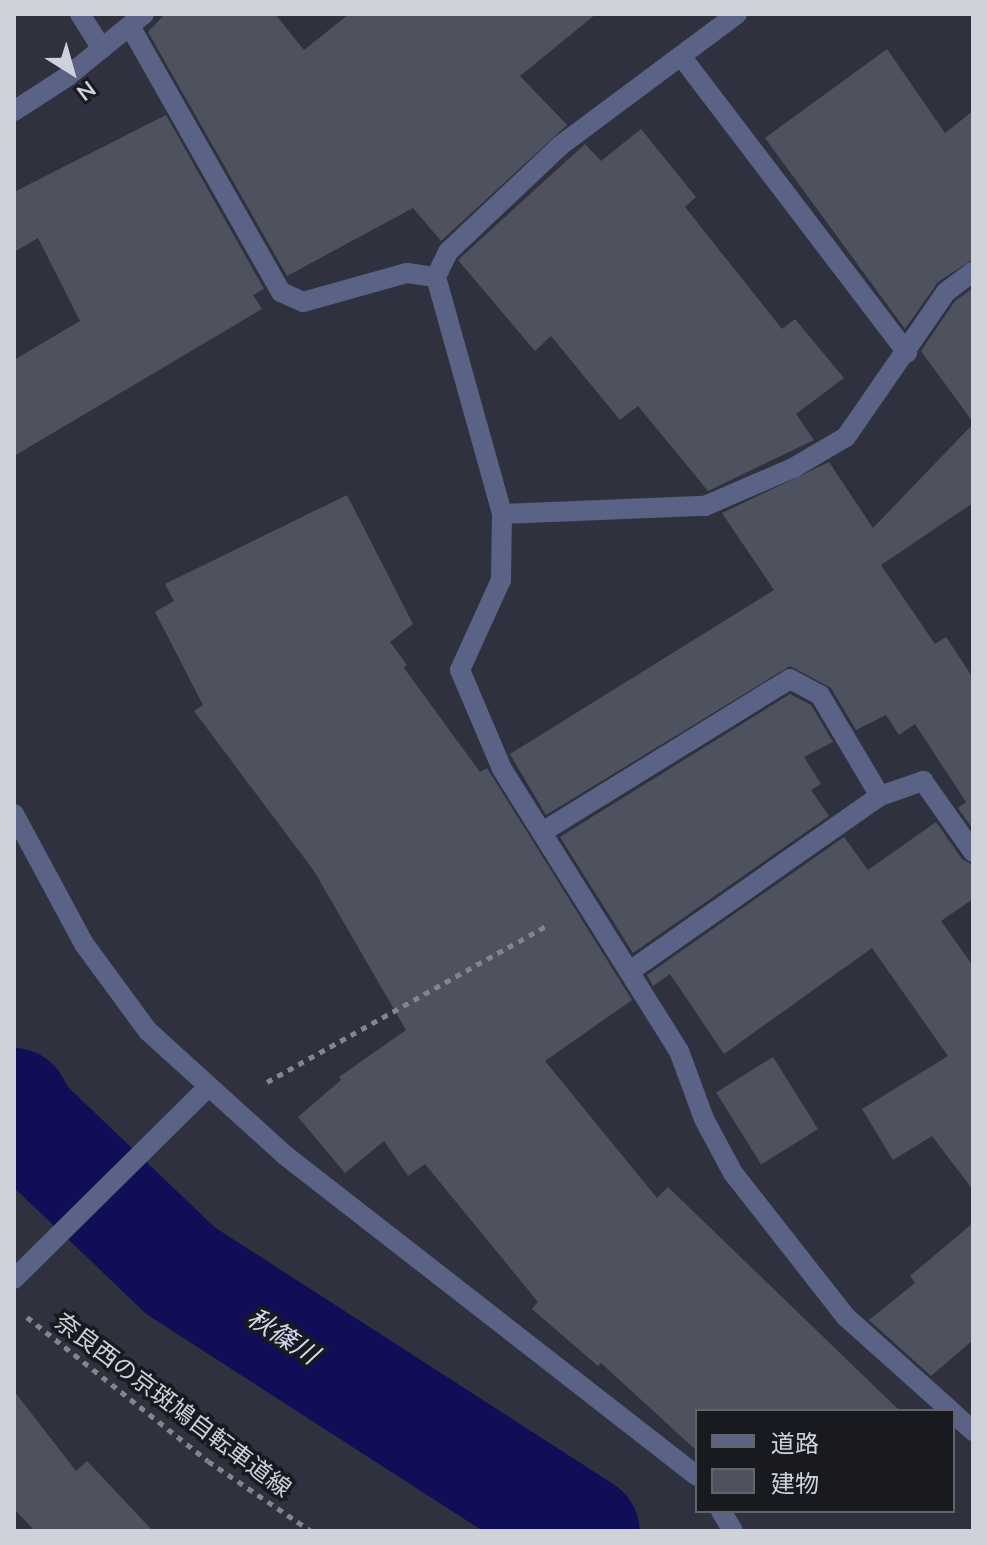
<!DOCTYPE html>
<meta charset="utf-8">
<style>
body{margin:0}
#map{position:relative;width:987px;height:1545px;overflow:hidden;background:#2f323e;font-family:Mulish,"Noto Sans JP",sans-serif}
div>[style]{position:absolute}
.river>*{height:110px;margin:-55px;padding:0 55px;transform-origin:55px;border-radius:55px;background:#100e56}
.building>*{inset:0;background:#4e525f;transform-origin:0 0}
.path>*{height:5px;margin-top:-2.5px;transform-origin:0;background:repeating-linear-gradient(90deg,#82858f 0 6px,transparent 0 12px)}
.lane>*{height:20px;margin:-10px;padding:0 10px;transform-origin:10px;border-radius:10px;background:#5a6385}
.street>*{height:20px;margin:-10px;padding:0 10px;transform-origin:10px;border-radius:10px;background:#5a6385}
span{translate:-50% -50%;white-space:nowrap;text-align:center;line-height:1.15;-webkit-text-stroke:7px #191a20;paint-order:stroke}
.street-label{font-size:24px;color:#cfd2da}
.water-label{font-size:26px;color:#d2d8ee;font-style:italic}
.frame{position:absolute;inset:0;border:16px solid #cfd2da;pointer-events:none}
.legend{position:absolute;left:695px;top:1409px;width:260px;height:104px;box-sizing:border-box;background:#191a20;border:2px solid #62646a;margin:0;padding:10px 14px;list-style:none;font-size:24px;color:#cfd2da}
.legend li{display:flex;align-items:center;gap:16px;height:40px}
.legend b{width:40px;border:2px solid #62646a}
.north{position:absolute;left:32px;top:32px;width:80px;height:80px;-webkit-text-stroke:6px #191a20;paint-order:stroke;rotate:143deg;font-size:22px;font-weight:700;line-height:32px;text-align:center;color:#cfd2da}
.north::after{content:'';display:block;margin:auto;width:28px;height:36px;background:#cfd2da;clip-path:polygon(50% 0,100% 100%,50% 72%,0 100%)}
</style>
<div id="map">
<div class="river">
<div style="left:14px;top:1103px;width:21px;rotate:61deg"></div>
<div style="left:24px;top:1121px;width:217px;rotate:43.7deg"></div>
<div style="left:181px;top:1271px;width:480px;rotate:32.8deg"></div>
</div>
<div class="building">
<div style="clip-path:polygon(165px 14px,275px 14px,304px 50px,349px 14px,596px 14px,520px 76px,567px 125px,441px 241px,413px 208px,287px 276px,148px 32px)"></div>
<div style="clip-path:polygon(887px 49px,945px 133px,973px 111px,973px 259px,938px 282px,905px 329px,765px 138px)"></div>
<div style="clip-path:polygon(166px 115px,264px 289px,253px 295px,262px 309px,14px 456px,14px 360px,80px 321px,38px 238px,14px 252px,14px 192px)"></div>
<div style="clip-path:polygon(641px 129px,696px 197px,685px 207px,782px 329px,795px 319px,844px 378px,796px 414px,814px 440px,708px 491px,638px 406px,620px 420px,551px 336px,535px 351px,458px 260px,585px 144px,601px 161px)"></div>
<div style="clip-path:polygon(973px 288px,973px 422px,921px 351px,955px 301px)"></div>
<div style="clip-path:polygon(973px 424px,973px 503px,881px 565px,935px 644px,946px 637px,973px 678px,973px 829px,958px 808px,966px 802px,915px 724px,899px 735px,886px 715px,856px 730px,831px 688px,790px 666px,546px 815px,510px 754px,774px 590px,722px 513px,829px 462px,873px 528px)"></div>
<div style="clip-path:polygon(347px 495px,413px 624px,390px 642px,407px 665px,404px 668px,480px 772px,487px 768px,632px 1000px,545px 1061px,657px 1198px,668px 1187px,900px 1411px,697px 1411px,697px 1451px,601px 1363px,598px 1366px,532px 1309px,538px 1302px,425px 1164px,408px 1176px,384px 1141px,345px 1173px,298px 1117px,341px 1080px,339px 1077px,406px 1030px,314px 871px,194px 711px,203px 705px,155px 612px,174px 601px,165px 584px)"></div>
<div style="clip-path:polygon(790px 694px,811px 705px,833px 742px,804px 757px,821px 784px,811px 790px,829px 816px,633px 953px,560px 837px)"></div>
<div style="clip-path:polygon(936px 822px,962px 859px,973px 865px,973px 899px,941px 921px,973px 966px,973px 1190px,932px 1136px,893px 1160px,862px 1109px,948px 1056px,872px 948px,724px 1054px,670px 974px,653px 986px,647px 975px,844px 837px,868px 870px)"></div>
<div style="left:773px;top:1057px;width:85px;height:67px;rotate:58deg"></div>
<div style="clip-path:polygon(973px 1223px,973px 1340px,931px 1376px,869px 1320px,915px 1283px,910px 1276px)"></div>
<div style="clip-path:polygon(14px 1391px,76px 1471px,87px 1461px,153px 1531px,35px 1531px,14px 1509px)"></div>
</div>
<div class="path">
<div style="left:267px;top:1082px;width:322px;rotate:-29.2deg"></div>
<div style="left:27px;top:1317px;width:231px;rotate:38.5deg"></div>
<div style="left:208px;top:1461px;width:125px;rotate:34.2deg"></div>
</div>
<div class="lane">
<div style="left:80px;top:14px;width:41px;rotate:57.8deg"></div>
<div style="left:737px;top:14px;width:221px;rotate:143.3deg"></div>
<div style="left:560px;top:146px;width:154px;rotate:136.6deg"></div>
<div style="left:448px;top:252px;width:28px;rotate:116deg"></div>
<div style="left:436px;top:277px;width:246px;rotate:74.4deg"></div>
<div style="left:502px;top:514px;width:66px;rotate:90.9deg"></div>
<div style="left:501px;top:580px;width:99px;rotate:114.5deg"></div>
<div style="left:460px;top:670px;width:108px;rotate:67deg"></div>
<div style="left:502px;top:769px;width:333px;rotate:57.9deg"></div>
<div style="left:679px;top:1051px;width:72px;rotate:69.8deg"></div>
<div style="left:704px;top:1119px;width:61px;rotate:61.8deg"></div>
<div style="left:733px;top:1173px;width:183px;rotate:51.9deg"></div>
<div style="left:846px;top:1317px;width:141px;rotate:41.8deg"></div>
<div style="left:131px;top:28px;width:304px;rotate:60.4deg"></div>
<div style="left:281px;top:292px;width:24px;rotate:24deg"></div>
<div style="left:303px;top:302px;width:108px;rotate:-15.6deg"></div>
<div style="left:407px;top:273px;width:29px;rotate:8deg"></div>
<div style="left:681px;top:56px;width:373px;rotate:52.7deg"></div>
<div style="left:502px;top:514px;width:203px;rotate:-2.3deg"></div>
<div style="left:705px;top:506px;width:96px;rotate:-23.4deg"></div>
<div style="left:793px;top:468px;width:61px;rotate:-30.3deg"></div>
<div style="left:846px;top:437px;width:176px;rotate:-55.4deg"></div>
<div style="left:946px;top:292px;width:34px;rotate:-37deg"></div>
<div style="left:544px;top:831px;width:289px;rotate:-31.7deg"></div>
<div style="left:790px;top:679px;width:34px;rotate:28deg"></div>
<div style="left:820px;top:695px;width:117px;rotate:59.3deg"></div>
<div style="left:630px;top:971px;width:305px;rotate:-35deg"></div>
<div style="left:880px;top:796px;width:46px;rotate:-19.2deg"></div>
<div style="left:923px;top:781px;width:87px;rotate:54.8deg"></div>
<div style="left:953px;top:1413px;width:27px;rotate:42deg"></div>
</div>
<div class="street">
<div style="left:14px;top:111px;width:64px;rotate:-32.9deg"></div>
<div style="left:68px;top:76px;width:98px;rotate:-39.2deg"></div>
<div style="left:14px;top:814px;width:148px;rotate:61.7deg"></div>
<div style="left:84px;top:944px;width:108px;rotate:53.7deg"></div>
<div style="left:148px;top:1031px;width:186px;rotate:42.2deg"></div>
<div style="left:286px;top:1156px;width:521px;rotate:37.9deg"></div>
<div style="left:14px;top:1279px;width:274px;rotate:-44.7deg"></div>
<div style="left:721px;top:1511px;width:23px;rotate:59deg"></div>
</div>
<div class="street-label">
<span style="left:173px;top:1405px;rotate:37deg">奈良西の京斑鳩自転車道線</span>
</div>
<div class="water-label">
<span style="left:283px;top:1336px;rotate:33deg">秋篠川</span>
</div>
<div class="frame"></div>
<ul class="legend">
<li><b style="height:10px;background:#5a6385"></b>道路</li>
<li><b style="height:22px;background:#4e525f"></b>建物</li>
</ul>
<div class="north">N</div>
</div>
